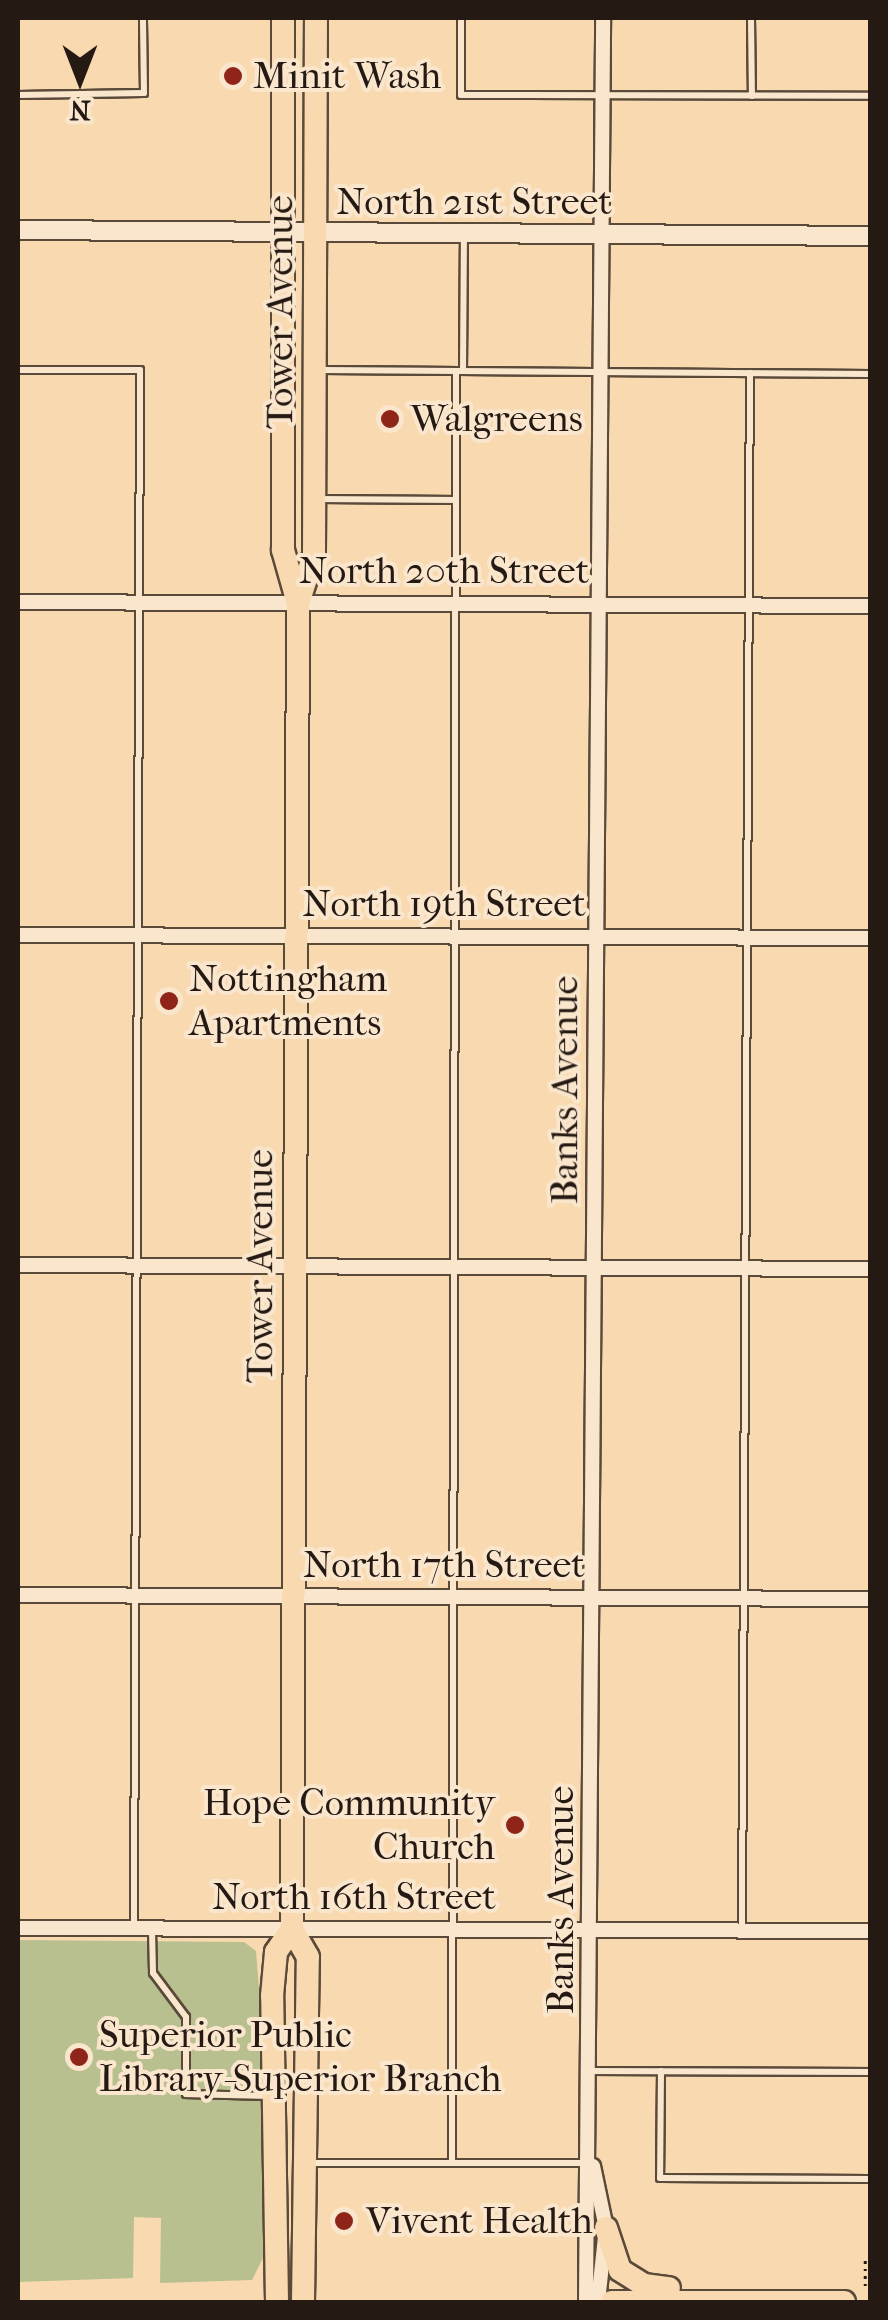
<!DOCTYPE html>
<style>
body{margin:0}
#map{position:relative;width:888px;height:2320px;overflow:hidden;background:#f8d9b0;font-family:"IM FELL French Canon",serif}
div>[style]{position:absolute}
.green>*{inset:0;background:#b8c08f}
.path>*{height:2.5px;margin-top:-1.25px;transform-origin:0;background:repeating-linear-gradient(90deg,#251a13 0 2.5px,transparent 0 7.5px)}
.roads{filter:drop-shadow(2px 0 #5a4a3a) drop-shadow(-2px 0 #5a4a3a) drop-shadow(0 2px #5a4a3a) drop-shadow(0 -2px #5a4a3a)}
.service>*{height:6px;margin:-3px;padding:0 3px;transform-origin:3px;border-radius:3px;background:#fae6cc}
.minor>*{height:14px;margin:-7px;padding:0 7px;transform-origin:7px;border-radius:7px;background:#fae6cc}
.tertiary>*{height:18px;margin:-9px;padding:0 9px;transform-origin:9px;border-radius:9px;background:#fae6cc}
.primary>*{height:22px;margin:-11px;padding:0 11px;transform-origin:11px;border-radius:11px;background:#f8d9b0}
.trunk>*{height:22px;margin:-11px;padding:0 11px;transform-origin:11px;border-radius:11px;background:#f8d9b0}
.dots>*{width:28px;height:28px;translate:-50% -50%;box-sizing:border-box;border:5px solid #fae6cc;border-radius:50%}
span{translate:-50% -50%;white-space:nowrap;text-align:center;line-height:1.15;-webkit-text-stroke:8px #fae6cc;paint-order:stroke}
.poi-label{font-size:38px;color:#251a13}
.left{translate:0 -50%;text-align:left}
.right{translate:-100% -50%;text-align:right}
.street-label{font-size:38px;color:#251a13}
.frame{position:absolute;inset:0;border:20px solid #251a13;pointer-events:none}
.north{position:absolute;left:30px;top:30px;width:100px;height:100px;-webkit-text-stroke:8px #fae6cc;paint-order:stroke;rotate:180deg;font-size:28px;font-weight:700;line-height:40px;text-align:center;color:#251a13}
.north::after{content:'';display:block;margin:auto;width:35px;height:45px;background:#251a13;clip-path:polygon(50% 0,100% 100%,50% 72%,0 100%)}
</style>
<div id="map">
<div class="green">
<div style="clip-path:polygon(18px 1940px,244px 1942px,256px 1951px,265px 2063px,263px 2258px,252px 2280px,160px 2283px,161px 2218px,134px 2217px,133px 2278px,18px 2282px)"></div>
</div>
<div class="path">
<div style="left:865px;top:2286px;width:29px;rotate:-90deg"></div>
</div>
<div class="roads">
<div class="service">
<div style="left:461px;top:18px;width:77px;rotate:90deg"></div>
<div style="left:461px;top:95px;width:409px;rotate:0.1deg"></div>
<div style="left:751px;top:18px;width:78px;rotate:89.3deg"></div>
<div style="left:18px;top:95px;width:126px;rotate:-0.9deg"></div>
<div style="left:144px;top:93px;width:75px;rotate:-90.8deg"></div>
<div style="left:18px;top:370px;width:122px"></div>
<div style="left:140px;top:370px;width:1556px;rotate:90.22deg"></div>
<div style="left:322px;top:370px;width:548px;rotate:0.42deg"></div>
<div style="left:463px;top:371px;width:134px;rotate:-89.6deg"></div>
<div style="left:321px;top:499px;width:134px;rotate:0.4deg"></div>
<div style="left:152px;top:1931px;width:42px;rotate:88.6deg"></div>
<div style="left:153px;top:1973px;width:55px;rotate:53.1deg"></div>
<div style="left:186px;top:2017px;width:77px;rotate:90deg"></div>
<div style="left:186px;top:2094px;width:82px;rotate:1.4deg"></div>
<div style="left:742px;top:1931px;width:1558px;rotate:-89.71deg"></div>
<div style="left:592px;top:2071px;width:278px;rotate:0.2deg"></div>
<div style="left:661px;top:2071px;width:107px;rotate:90.5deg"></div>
<div style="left:660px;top:2178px;width:210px;rotate:0.3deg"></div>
<div style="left:308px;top:2163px;width:277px"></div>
<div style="left:452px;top:2163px;width:1792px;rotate:-89.87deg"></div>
</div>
<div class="minor">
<div style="left:18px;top:602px;width:852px;rotate:0.27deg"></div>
<div style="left:18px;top:935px;width:852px;rotate:0.2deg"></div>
<div style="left:18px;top:1265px;width:852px;rotate:0.27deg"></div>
<div style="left:18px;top:1595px;width:852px;rotate:0.27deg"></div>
<div style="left:18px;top:1928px;width:852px;rotate:0.2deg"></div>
<div style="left:593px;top:2166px;width:63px;rotate:78.2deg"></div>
<div style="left:606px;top:2228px;width:74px;rotate:96.2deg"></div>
<div style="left:586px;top:2302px;width:2284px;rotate:-89.57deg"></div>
</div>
<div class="tertiary">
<div style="left:18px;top:230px;width:852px;rotate:0.4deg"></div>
</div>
<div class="primary">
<div style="left:283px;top:18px;width:532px;rotate:90deg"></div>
<div style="left:283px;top:550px;width:55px;rotate:74.2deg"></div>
<div style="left:277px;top:2302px;width:306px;rotate:-90.9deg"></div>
<div style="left:272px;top:1996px;width:44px;rotate:-84.8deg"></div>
<div style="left:276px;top:1952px;width:28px;rotate:-55deg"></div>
<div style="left:303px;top:2302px;width:345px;rotate:-89.2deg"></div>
<div style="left:308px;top:1957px;width:32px;rotate:-120deg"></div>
<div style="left:292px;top:1929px;width:1326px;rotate:-89.74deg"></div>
<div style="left:298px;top:603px;width:51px;rotate:-71.6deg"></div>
<div style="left:314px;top:555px;width:537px;rotate:-89.79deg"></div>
</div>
<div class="trunk">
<div style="left:606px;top:2228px;width:44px;rotate:71.6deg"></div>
<div style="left:620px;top:2270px;width:28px;rotate:32deg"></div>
<div style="left:644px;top:2285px;width:25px;rotate:7deg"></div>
<div style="left:612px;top:2302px;width:232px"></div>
</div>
</div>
<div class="dots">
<div style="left:233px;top:76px;background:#8f2418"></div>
<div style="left:390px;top:419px;background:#8f2418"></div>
<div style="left:169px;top:1001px;background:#8f2418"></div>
<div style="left:515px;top:1825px;background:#8f2418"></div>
<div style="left:79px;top:2057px;background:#8f2418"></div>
<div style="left:344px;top:2221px;background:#8f2418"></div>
</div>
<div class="poi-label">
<span class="left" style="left:253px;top:76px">Minit Wash</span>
<span class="left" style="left:410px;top:419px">Walgreens</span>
<span class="left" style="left:189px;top:1001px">Nottingham<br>Apartments</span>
<span class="right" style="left:495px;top:1825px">Hope Community<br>Church</span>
<span class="left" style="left:99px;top:2057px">Superior Public<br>Library-Superior Branch</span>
<span class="left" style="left:366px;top:2221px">Vivent Health</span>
</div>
<div class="street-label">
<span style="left:474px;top:202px">North 21st Street</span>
<span style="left:280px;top:312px;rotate:-90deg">Tower Avenue</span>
<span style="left:444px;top:571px">North 20th Street</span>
<span style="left:444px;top:904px">North 19th Street</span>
<span style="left:565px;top:1090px;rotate:-90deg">Banks Avenue</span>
<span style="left:260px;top:1266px;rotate:-90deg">Tower Avenue</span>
<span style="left:444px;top:1565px">North 17th Street</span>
<span style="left:354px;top:1897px">North 16th Street</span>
<span style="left:561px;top:1900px;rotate:-90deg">Banks Avenue</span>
</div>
<div class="frame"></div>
<div class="north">N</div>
</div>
